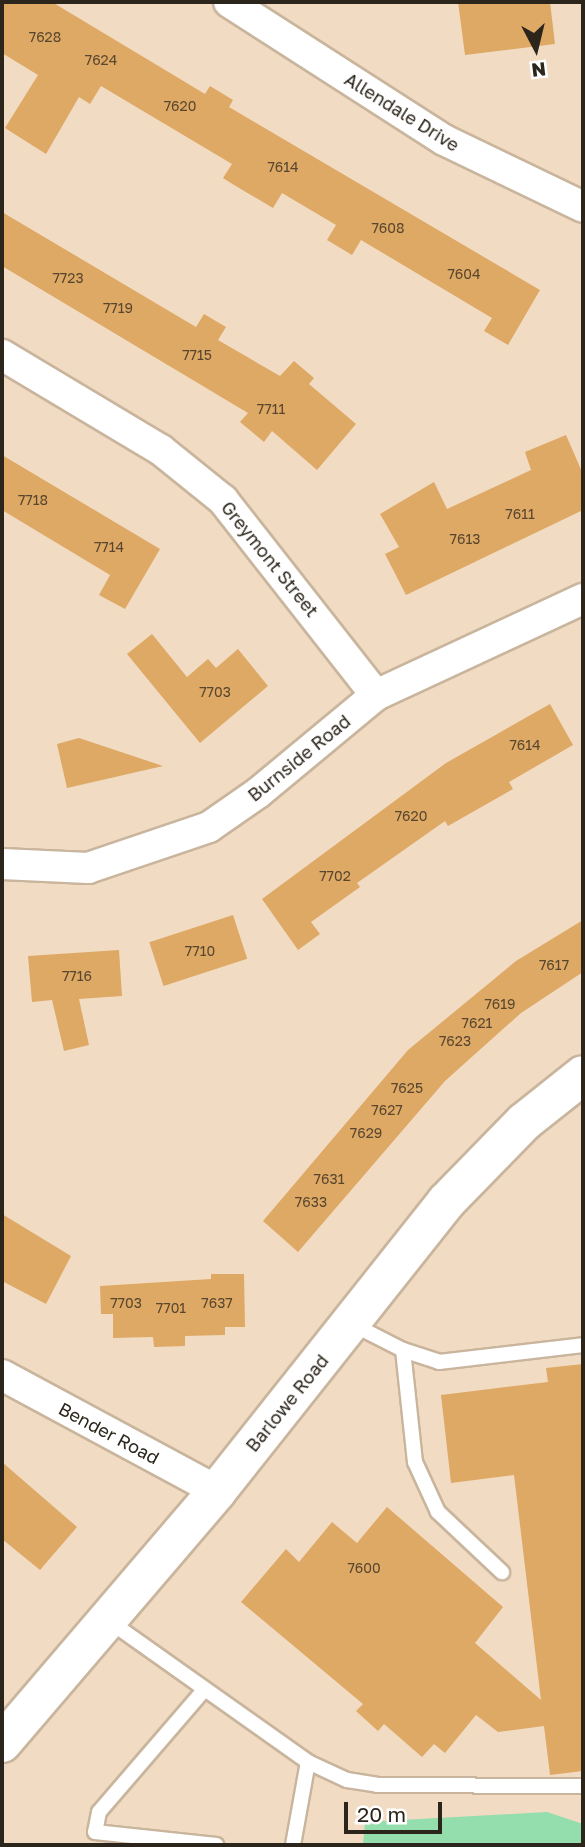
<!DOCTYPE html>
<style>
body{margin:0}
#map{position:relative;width:585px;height:1847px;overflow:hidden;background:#f1dcc3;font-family:"Golos Text",sans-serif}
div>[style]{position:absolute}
.green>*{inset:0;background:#94ddac}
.building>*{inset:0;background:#dea865;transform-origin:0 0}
.roads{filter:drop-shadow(2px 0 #c9b59d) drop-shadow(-2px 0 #c9b59d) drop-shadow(0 2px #c9b59d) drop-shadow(0 -2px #c9b59d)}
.lane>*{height:14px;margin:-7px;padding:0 7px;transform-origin:7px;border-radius:7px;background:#fff}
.street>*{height:30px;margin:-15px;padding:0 15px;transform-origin:15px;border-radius:15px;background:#fff}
.secondary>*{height:38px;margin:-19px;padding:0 19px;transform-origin:19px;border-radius:19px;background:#fff}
span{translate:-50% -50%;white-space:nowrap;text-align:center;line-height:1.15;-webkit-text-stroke:5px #fff;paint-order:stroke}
.number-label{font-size:14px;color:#58462e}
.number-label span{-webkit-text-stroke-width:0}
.street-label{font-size:18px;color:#2c251b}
.frame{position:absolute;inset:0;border:4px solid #2c251b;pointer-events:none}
.north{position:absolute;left:501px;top:14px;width:70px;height:70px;-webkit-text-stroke:5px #fff;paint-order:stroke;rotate:173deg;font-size:19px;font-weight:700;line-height:28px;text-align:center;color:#2c251b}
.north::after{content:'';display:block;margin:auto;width:24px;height:32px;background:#2c251b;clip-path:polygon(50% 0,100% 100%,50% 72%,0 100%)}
.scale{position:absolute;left:344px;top:1802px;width:98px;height:32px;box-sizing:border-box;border:4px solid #2c251b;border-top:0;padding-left:9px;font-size:21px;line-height:24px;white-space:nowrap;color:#2c251b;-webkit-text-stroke:5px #fff;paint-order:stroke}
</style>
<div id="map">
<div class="green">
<div style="clip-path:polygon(547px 1812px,583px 1824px,583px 1845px,363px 1845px,365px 1822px)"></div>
</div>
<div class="building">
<div style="clip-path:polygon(2px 2px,52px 2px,205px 94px,210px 86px,233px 100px,229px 107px,540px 290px,508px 345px,484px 331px,492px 318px,361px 240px,352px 255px,327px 240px,336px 225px,282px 193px,273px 208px,234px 185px,223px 178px,232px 164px,101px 86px,90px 104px,79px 97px,46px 154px,5px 128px,38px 75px,2px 53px)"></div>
<div style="clip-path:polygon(458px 2px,550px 2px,555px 44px,465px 55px)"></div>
<div style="clip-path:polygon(2px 212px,196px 327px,204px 314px,226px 327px,218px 340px,280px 376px,294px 361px,314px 378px,309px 384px,356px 424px,317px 470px,272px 431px,264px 442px,240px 422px,248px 413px,2px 266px)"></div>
<div style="clip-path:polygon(566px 435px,583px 474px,583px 510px,406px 595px,385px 554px,399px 547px,380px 514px,434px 482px,447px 509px,531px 470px,525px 452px)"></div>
<div style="clip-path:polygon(2px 455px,160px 549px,125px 609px,99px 595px,110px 575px,2px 510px)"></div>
<div style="clip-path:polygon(152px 634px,187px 677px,208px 659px,216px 668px,238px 649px,268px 686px,200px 743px,127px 654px)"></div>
<div style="clip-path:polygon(550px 704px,573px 745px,509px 782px,513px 789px,448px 826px,445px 821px,357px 883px,360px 887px,311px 922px,320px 934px,298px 950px,262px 899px,446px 763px)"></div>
<div style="clip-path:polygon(79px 738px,163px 766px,67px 788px,57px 744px)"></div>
<div style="left:233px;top:915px;width:46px;height:88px;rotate:72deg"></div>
<div style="clip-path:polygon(583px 920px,583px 972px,521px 1013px,445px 1081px,298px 1252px,263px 1221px,408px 1050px,516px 961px)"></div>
<div style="clip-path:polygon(119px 950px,122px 996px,79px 999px,89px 1045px,64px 1051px,52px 1000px,32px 1002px,28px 956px)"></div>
<div style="clip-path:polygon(2px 1214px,71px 1256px,46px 1304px,2px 1281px)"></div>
<div style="clip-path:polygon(211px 1274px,244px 1274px,245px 1327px,225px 1327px,225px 1335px,185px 1336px,185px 1346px,154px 1347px,153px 1337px,113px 1338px,113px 1314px,101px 1314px,100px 1286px,211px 1279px)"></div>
<div style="clip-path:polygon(583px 1364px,583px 1771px,550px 1775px,544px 1726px,498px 1732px,476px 1715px,445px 1753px,434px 1744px,422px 1757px,384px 1724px,378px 1731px,356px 1711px,363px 1704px,241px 1602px,286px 1549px,299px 1562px,332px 1522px,357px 1543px,387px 1507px,503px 1607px,475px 1643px,541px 1700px,514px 1475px,451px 1483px,441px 1395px,548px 1382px,546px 1368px)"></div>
<div style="clip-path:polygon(2px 1462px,77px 1527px,40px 1570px,2px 1539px)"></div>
</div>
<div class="roads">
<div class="lane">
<div style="left:352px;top:1324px;width:57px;rotate:27deg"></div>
<div style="left:403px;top:1350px;width:38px;rotate:18deg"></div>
<div style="left:439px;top:1362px;width:145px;rotate:-6.7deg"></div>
<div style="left:403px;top:1350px;width:113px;rotate:83.9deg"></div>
<div style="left:415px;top:1462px;width:55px;rotate:65.3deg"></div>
<div style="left:438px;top:1512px;width:88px;rotate:43.2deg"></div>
<div style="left:109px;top:1621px;width:244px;rotate:35.3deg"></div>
<div style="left:308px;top:1762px;width:43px;rotate:24.8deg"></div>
<div style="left:347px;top:1780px;width:30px;rotate:9deg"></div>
<div style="left:377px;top:1785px;width:206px;rotate:0.3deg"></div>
<div style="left:204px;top:1690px;width:161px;rotate:130.7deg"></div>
<div style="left:99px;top:1812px;width:20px;rotate:101deg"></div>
<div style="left:95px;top:1832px;width:122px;rotate:6.1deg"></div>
<div style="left:293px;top:1845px;width:84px;rotate:-79.8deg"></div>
</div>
<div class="street">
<div style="left:229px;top:2px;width:255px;rotate:32.7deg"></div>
<div style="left:444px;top:140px;width:154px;rotate:25.7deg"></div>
<div style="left:2px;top:355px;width:185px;rotate:30.9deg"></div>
<div style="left:161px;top:450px;width:80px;rotate:38.9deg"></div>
<div style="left:223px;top:500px;width:248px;rotate:51.9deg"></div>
<div style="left:2px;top:864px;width:86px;rotate:2.7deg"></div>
<div style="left:88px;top:868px;width:128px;rotate:-18.7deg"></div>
<div style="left:209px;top:827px;width:60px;rotate:-34.8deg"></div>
<div style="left:258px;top:793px;width:153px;rotate:-39.7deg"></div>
<div style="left:376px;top:695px;width:228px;rotate:-24.9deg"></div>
<div style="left:2px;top:1375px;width:244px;rotate:28.3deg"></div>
</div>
<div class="secondary">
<div style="left:2px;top:1743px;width:331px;rotate:-49.5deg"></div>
<div style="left:217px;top:1491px;width:369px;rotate:-51.6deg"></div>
<div style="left:446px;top:1202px;width:112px;rotate:-45.7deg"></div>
<div style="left:524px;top:1122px;width:75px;rotate:-38.5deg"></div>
</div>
</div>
<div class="number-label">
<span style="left:45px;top:37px">7628</span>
<span style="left:101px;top:60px">7624</span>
<span style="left:180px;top:106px">7620</span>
<span style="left:283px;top:167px">7614</span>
<span style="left:388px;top:228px">7608</span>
<span style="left:464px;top:274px">7604</span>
<span style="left:68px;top:278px">7723</span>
<span style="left:118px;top:308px">7719</span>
<span style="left:197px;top:355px">7715</span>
<span style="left:271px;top:409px">7711</span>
<span style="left:33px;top:500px">7718</span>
<span style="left:520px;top:514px">7611</span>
<span style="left:465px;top:539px">7613</span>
<span style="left:109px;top:547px">7714</span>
<span style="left:215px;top:692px">7703</span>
<span style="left:525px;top:745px">7614</span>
<span style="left:411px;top:816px">7620</span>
<span style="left:335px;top:876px">7702</span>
<span style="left:200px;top:951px">7710</span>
<span style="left:554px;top:965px">7617</span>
<span style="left:77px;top:976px">7716</span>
<span style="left:500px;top:1004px">7619</span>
<span style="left:477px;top:1023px">7621</span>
<span style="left:455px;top:1041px">7623</span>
<span style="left:407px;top:1088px">7625</span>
<span style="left:387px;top:1110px">7627</span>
<span style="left:366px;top:1133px">7629</span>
<span style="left:329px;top:1179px">7631</span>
<span style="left:311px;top:1202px">7633</span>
<span style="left:126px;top:1303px">7703</span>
<span style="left:217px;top:1303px">7637</span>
<span style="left:171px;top:1308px">7701</span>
<span style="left:364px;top:1568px">7600</span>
</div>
<div class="street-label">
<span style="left:402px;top:112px;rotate:32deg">Allendale Drive</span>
<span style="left:270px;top:559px;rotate:51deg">Greymont Street</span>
<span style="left:299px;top:758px;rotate:-39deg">Burnside Road</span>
<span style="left:287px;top:1403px;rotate:-51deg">Barlowe Road</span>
<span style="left:109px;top:1433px;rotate:28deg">Bender Road</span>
</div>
<div class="frame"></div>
<div class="north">N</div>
<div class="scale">20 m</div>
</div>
